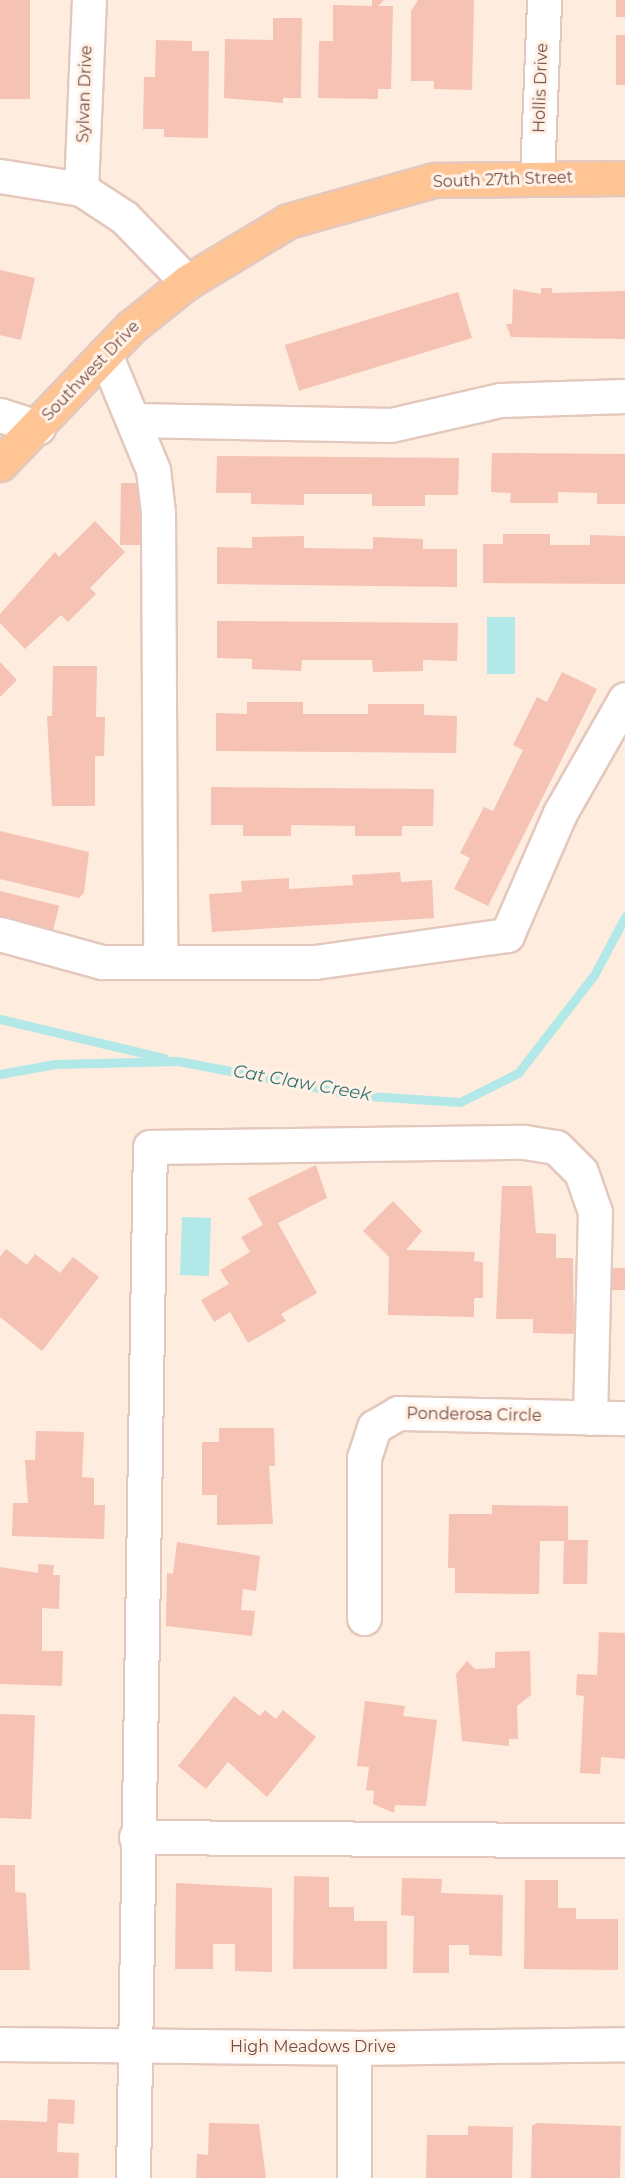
<!DOCTYPE html>
<style>
body{margin:0}
#map{position:relative;width:625px;height:2178px;overflow:hidden;background:#feecde;font-family:Montserrat,sans-serif}
div>[style]{position:absolute}
.water>*{inset:0;background:#b2e8e7;transform-origin:0 0}
.stream>*{height:9px;margin:-4.5px;padding:0 4.5px;transform-origin:4.5px;border-radius:4.5px;background:#b2e8e7}
.building>*{inset:0;background:#f5c2b3;transform-origin:0 0}
.roads{filter:drop-shadow(2px 0 #e4c8bd) drop-shadow(-2px 0 #e4c8bd) drop-shadow(0 2px #e4c8bd) drop-shadow(0 -2px #e4c8bd)}
.minor>*{height:33px;margin:-16.5px;padding:0 16.5px;transform-origin:16.5px;border-radius:16.5px;background:#fff}
.major>*{height:33px;margin:-16.5px;padding:0 16.5px;transform-origin:16.5px;border-radius:16.5px;background:#ffc494}
span{translate:-50% -50%;white-space:nowrap;text-align:center;line-height:1.15;-webkit-text-stroke:6px #fff1e6;paint-order:stroke}
.street-label{font-size:16px;color:#754d45}
.water-label{font-size:18px;color:#357574;font-style:italic}
</style>
<div id="map">
<div class="water">
<div style="left:487px;top:617px;width:28px;height:57px"></div>
<div style="left:182px;top:1217px;width:29px;height:58px;rotate:2deg"></div>
</div>
<div class="stream">
<div style="left:0;top:1019px;width:169px;rotate:13.4deg"></div>
<div style="left:0;top:1074px;width:56px;rotate:-10.3deg"></div>
<div style="left:55px;top:1064px;width:123px;rotate:-1.4deg"></div>
<div style="left:178px;top:1061px;width:180px;rotate:10.9deg"></div>
<div style="left:355px;top:1095px;width:105px;rotate:3.8deg"></div>
<div style="left:460px;top:1102px;width:65px;rotate:-26.6deg"></div>
<div style="left:518px;top:1073px;width:124px;rotate:-52.2deg"></div>
<div style="left:594px;top:975px;width:66px;rotate:-61.9deg"></div>
</div>
<div class="building">
<div style="left:0;top:0;width:30px;height:99px"></div>
<div style="clip-path:polygon(372px 0,384px 0,378px 6px,393px 6px,391px 89px,378px 89px,378px 99px,318px 98px,319px 41px,333px 41px,333px 5px,372px 6px)"></div>
<div style="clip-path:polygon(418px 0,474px 0,472px 90px,434px 89px,434px 81px,411px 81px,411px 11px)"></div>
<div style="left:616px;top:0;width:9px;height:17px"></div>
<div style="clip-path:polygon(273px 18px,302px 18px,301px 98px,283px 98px,283px 103px,224px 98px,225px 39px,273px 40px)"></div>
<div style="left:616px;top:35px;width:9px;height:50px"></div>
<div style="clip-path:polygon(156px 40px,192px 41px,192px 51px,209px 51px,208px 138px,164px 137px,164px 129px,143px 129px,144px 77px,155px 77px)"></div>
<div style="clip-path:polygon(0 270px,35px 278px,21px 340px,0 335px)"></div>
<div style="clip-path:polygon(541px 288px,552px 288px,552px 293px,625px 291px,625px 339px,511px 337px,506px 324px,512px 324px,513px 289px,541px 294px)"></div>
<div style="left:458px;top:292px;width:48px;height:181px;rotate:73deg"></div>
<div style="clip-path:polygon(492px 453px,625px 454px,625px 504px,597px 504px,597px 493px,558px 492px,558px 503px,510px 503px,511px 493px,491px 492px)"></div>
<div style="clip-path:polygon(217px 456px,459px 458px,458px 495px,425px 495px,425px 506px,372px 506px,372px 494px,304px 494px,304px 505px,251px 504px,251px 493px,216px 493px)"></div>
<div style="clip-path:polygon(121px 483px,137px 483px,142px 545px,120px 545px)"></div>
<div style="clip-path:polygon(95px 521px,125px 552px,90px 588px,96px 594px,68px 622px,61px 615px,25px 649px,0 623px,0 614px,55px 552px,59px 557px)"></div>
<div style="clip-path:polygon(503px 534px,550px 534px,550px 545px,590px 545px,590px 535px,625px 536px,625px 584px,483px 583px,483px 544px,503px 544px)"></div>
<div style="clip-path:polygon(304px 536px,304px 548px,373px 549px,373px 537px,423px 539px,423px 549px,457px 549px,457px 587px,217px 584px,217px 547px,252px 548px,252px 537px)"></div>
<div style="clip-path:polygon(217px 621px,458px 623px,457px 661px,423px 660px,423px 671px,373px 672px,372px 660px,302px 660px,301px 671px,252px 669px,252px 659px,217px 658px)"></div>
<div style="clip-path:polygon(0 662px,17px 680px,0 697px)"></div>
<div style="clip-path:polygon(53px 666px,97px 666px,96px 717px,105px 717px,104px 756px,95px 756px,95px 806px,52px 806px,47px 716px,52px 716px)"></div>
<div style="clip-path:polygon(562px 672px,597px 689px,488px 906px,454px 889px,470px 858px,460px 853px,484px 807px,493px 811px,523px 750px,513px 745px,537px 697px,547px 702px)"></div>
<div style="clip-path:polygon(247px 702px,303px 702px,303px 714px,368px 714px,368px 704px,424px 704px,424px 715px,457px 716px,456px 753px,216px 751px,216px 713px,247px 714px)"></div>
<div style="clip-path:polygon(211px 787px,434px 789px,433px 826px,402px 826px,402px 836px,355px 836px,355px 826px,291px 825px,291px 836px,243px 836px,243px 825px,211px 825px)"></div>
<div style="clip-path:polygon(0 831px,89px 852px,84px 893px,79px 898px,0 879px)"></div>
<div style="clip-path:polygon(400px 872px,401px 882px,432px 880px,434px 918px,212px 932px,209px 894px,242px 892px,241px 881px,289px 878px,289px 889px,353px 885px,352px 875px)"></div>
<div style="left:0;top:891px;width:61px;height:27px;rotate:14deg"></div>
<div style="clip-path:polygon(316px 1165px,327px 1198px,278px 1223px,317px 1293px,281px 1314px,286px 1321px,248px 1343px,230px 1312px,214px 1322px,201px 1300px,229px 1284px,220px 1270px,250px 1252px,241px 1237px,263px 1225px,248px 1198px)"></div>
<div style="clip-path:polygon(502px 1186px,532px 1186px,536px 1233px,556px 1234px,556px 1258px,573px 1258px,574px 1334px,533px 1333px,533px 1319px,496px 1319px)"></div>
<div style="clip-path:polygon(393px 1201px,422px 1231px,406px 1250px,475px 1252px,474px 1261px,483px 1262px,483px 1298px,474px 1298px,474px 1317px,388px 1315px,389px 1257px,363px 1231px)"></div>
<div style="clip-path:polygon(6px 1249px,27px 1265px,35px 1254px,60px 1273px,73px 1257px,99px 1277px,42px 1351px,0 1317px,0 1257px)"></div>
<div style="left:610px;top:1268px;width:15px;height:22px"></div>
<div style="clip-path:polygon(219px 1428px,274px 1428px,275px 1466px,269px 1466px,273px 1524px,217px 1525px,217px 1495px,202px 1495px,202px 1442px,219px 1442px)"></div>
<div style="clip-path:polygon(36px 1431px,84px 1432px,82px 1477px,94px 1478px,94px 1505px,105px 1505px,104px 1539px,12px 1536px,13px 1503px,28px 1503px,25px 1460px,35px 1460px)"></div>
<div style="clip-path:polygon(492px 1505px,568px 1506px,568px 1540px,588px 1540px,587px 1584px,563px 1584px,564px 1541px,540px 1541px,539px 1594px,455px 1593px,455px 1568px,448px 1568px,449px 1514px,492px 1514px)"></div>
<div style="clip-path:polygon(177px 1542px,260px 1556px,256px 1591px,243px 1589px,241px 1610px,255px 1611px,252px 1636px,166px 1626px,167px 1573px,173px 1574px)"></div>
<div style="clip-path:polygon(38px 1564px,54px 1565px,53px 1575px,60px 1575px,59px 1609px,42px 1608px,42px 1651px,63px 1651px,62px 1686px,0 1684px,0 1567px,38px 1573px)"></div>
<div style="clip-path:polygon(599px 1632px,625px 1633px,625px 1759px,601px 1757px,600px 1774px,580px 1773px,584px 1696px,576px 1695px,577px 1674px,597px 1675px)"></div>
<div style="clip-path:polygon(530px 1651px,531px 1695px,517px 1706px,518px 1739px,509px 1739px,509px 1746px,462px 1741px,456px 1674px,467px 1661px,475px 1669px,495px 1668px,495px 1652px)"></div>
<div style="clip-path:polygon(234px 1696px,260px 1716px,265px 1710px,276px 1719px,283px 1710px,316px 1737px,267px 1797px,228px 1762px,206px 1789px,178px 1766px)"></div>
<div style="clip-path:polygon(365px 1701px,405px 1706px,403px 1716px,437px 1720px,426px 1806px,395px 1805px,394px 1813px,373px 1804px,374px 1791px,366px 1790px,369px 1767px,357px 1766px)"></div>
<div style="left:0;top:1714px;width:35px;height:104px;rotate:2deg"></div>
<div style="clip-path:polygon(0 1865px,15px 1865px,15px 1892px,26px 1893px,30px 1970px,0 1970px)"></div>
<div style="clip-path:polygon(294px 1876px,329px 1877px,329px 1907px,354px 1907px,354px 1921px,387px 1921px,387px 1969px,293px 1969px)"></div>
<div style="clip-path:polygon(402px 1878px,442px 1879px,441px 1893px,503px 1895px,502px 1956px,469px 1955px,469px 1945px,449px 1945px,449px 1973px,413px 1973px,414px 1916px,401px 1915px)"></div>
<div style="clip-path:polygon(525px 1880px,558px 1880px,558px 1908px,576px 1908px,576px 1919px,618px 1919px,618px 1970px,524px 1969px)"></div>
<div style="clip-path:polygon(176px 1883px,272px 1888px,272px 1972px,235px 1971px,235px 1944px,213px 1944px,213px 1969px,175px 1969px)"></div>
<div style="clip-path:polygon(48px 2099px,75px 2100px,74px 2124px,58px 2123px,57px 2152px,79px 2153px,78px 2178px,0 2178px,0 2120px,47px 2122px)"></div>
<div style="clip-path:polygon(209px 2123px,259px 2124px,266px 2178px,196px 2178px,197px 2154px,208px 2155px)"></div>
<div style="clip-path:polygon(537px 2123px,621px 2126px,620px 2178px,531px 2178px,532px 2126px)"></div>
<div style="clip-path:polygon(468px 2126px,513px 2127px,512px 2178px,426px 2178px,427px 2135px,468px 2135px)"></div>
</div>
<div class="roads">
<div class="minor">
<div style="left:0;top:176px;width:82px;rotate:9.1deg"></div>
<div style="left:81px;top:189px;width:51px;rotate:33.1deg"></div>
<div style="left:124px;top:217px;width:91px;rotate:45.9deg"></div>
<div style="left:537px;top:177px;width:177px;rotate:-87.7deg"></div>
<div style="left:81px;top:189px;width:189px;rotate:-87.6deg"></div>
<div style="left:105px;top:354px;width:126px;rotate:67.5deg"></div>
<div style="left:153px;top:470px;width:42px;rotate:83.2deg"></div>
<div style="left:158px;top:512px;width:449px;rotate:89.7deg"></div>
<div style="left:0;top:415px;width:40px;rotate:18deg"></div>
<div style="left:134px;top:420px;width:257px;rotate:1.1deg"></div>
<div style="left:391px;top:425px;width:112px;rotate:-12.9deg"></div>
<div style="left:500px;top:400px;width:125px;rotate:-1.8deg"></div>
<div style="left:0;top:934px;width:106px;rotate:15.4deg"></div>
<div style="left:102px;top:962px;width:213px"></div>
<div style="left:315px;top:962px;width:194px;rotate:-8deg"></div>
<div style="left:507px;top:935px;width:133px;rotate:-66.5deg"></div>
<div style="left:560px;top:813px;width:131px;rotate:-60.3deg"></div>
<div style="left:364px;top:1618px;width:160px;rotate:-90deg"></div>
<div style="left:364px;top:1458px;width:33px;rotate:-72deg"></div>
<div style="left:374px;top:1427px;width:28px;rotate:-30deg"></div>
<div style="left:398px;top:1413px;width:227px;rotate:1.3deg"></div>
<div style="left:136px;top:1837px;width:489px;rotate:0.4deg"></div>
<div style="left:0;top:2044px;width:354px;rotate:0.6deg"></div>
<div style="left:354px;top:2048px;width:271px;rotate:-0.8deg"></div>
<div style="left:133px;top:2178px;width:1031px;rotate:-89.06deg"></div>
<div style="left:150px;top:1147px;width:374px;rotate:-0.8deg"></div>
<div style="left:524px;top:1142px;width:32px;rotate:9deg"></div>
<div style="left:556px;top:1147px;width:35px;rotate:45deg"></div>
<div style="left:581px;top:1172px;width:42px;rotate:70.7deg"></div>
<div style="left:595px;top:1212px;width:206px;rotate:91.4deg"></div>
<div style="left:354px;top:2178px;width:130px;rotate:-90deg"></div>
</div>
<div class="major">
<div style="left:0;top:464px;width:190px;rotate:-46.3deg"></div>
<div style="left:131px;top:327px;width:72px;rotate:-38.8deg"></div>
<div style="left:187px;top:282px;width:118px;rotate:-31.1deg"></div>
<div style="left:288px;top:221px;width:152px;rotate:-15.7deg"></div>
<div style="left:434px;top:180px;width:191px;rotate:-0.6deg"></div>
</div>
</div>
<div class="street-label">
<span style="left:541px;top:88px;rotate:-88deg">Hollis Drive</span>
<span style="left:85px;top:94px;rotate:-88deg">Sylvan Drive</span>
<span style="left:503px;top:180px;rotate:-2deg">South 27th Street</span>
<span style="left:91px;top:371px;rotate:-46deg">Southwest Drive</span>
<span style="left:474px;top:1415px;rotate:1deg">Ponderosa Circle</span>
<span style="left:313px;top:2047px">High Meadows Drive</span>
</div>
<div class="water-label">
<span style="left:302px;top:1083px;rotate:10deg">Cat Claw Creek</span>
</div>
</div>
